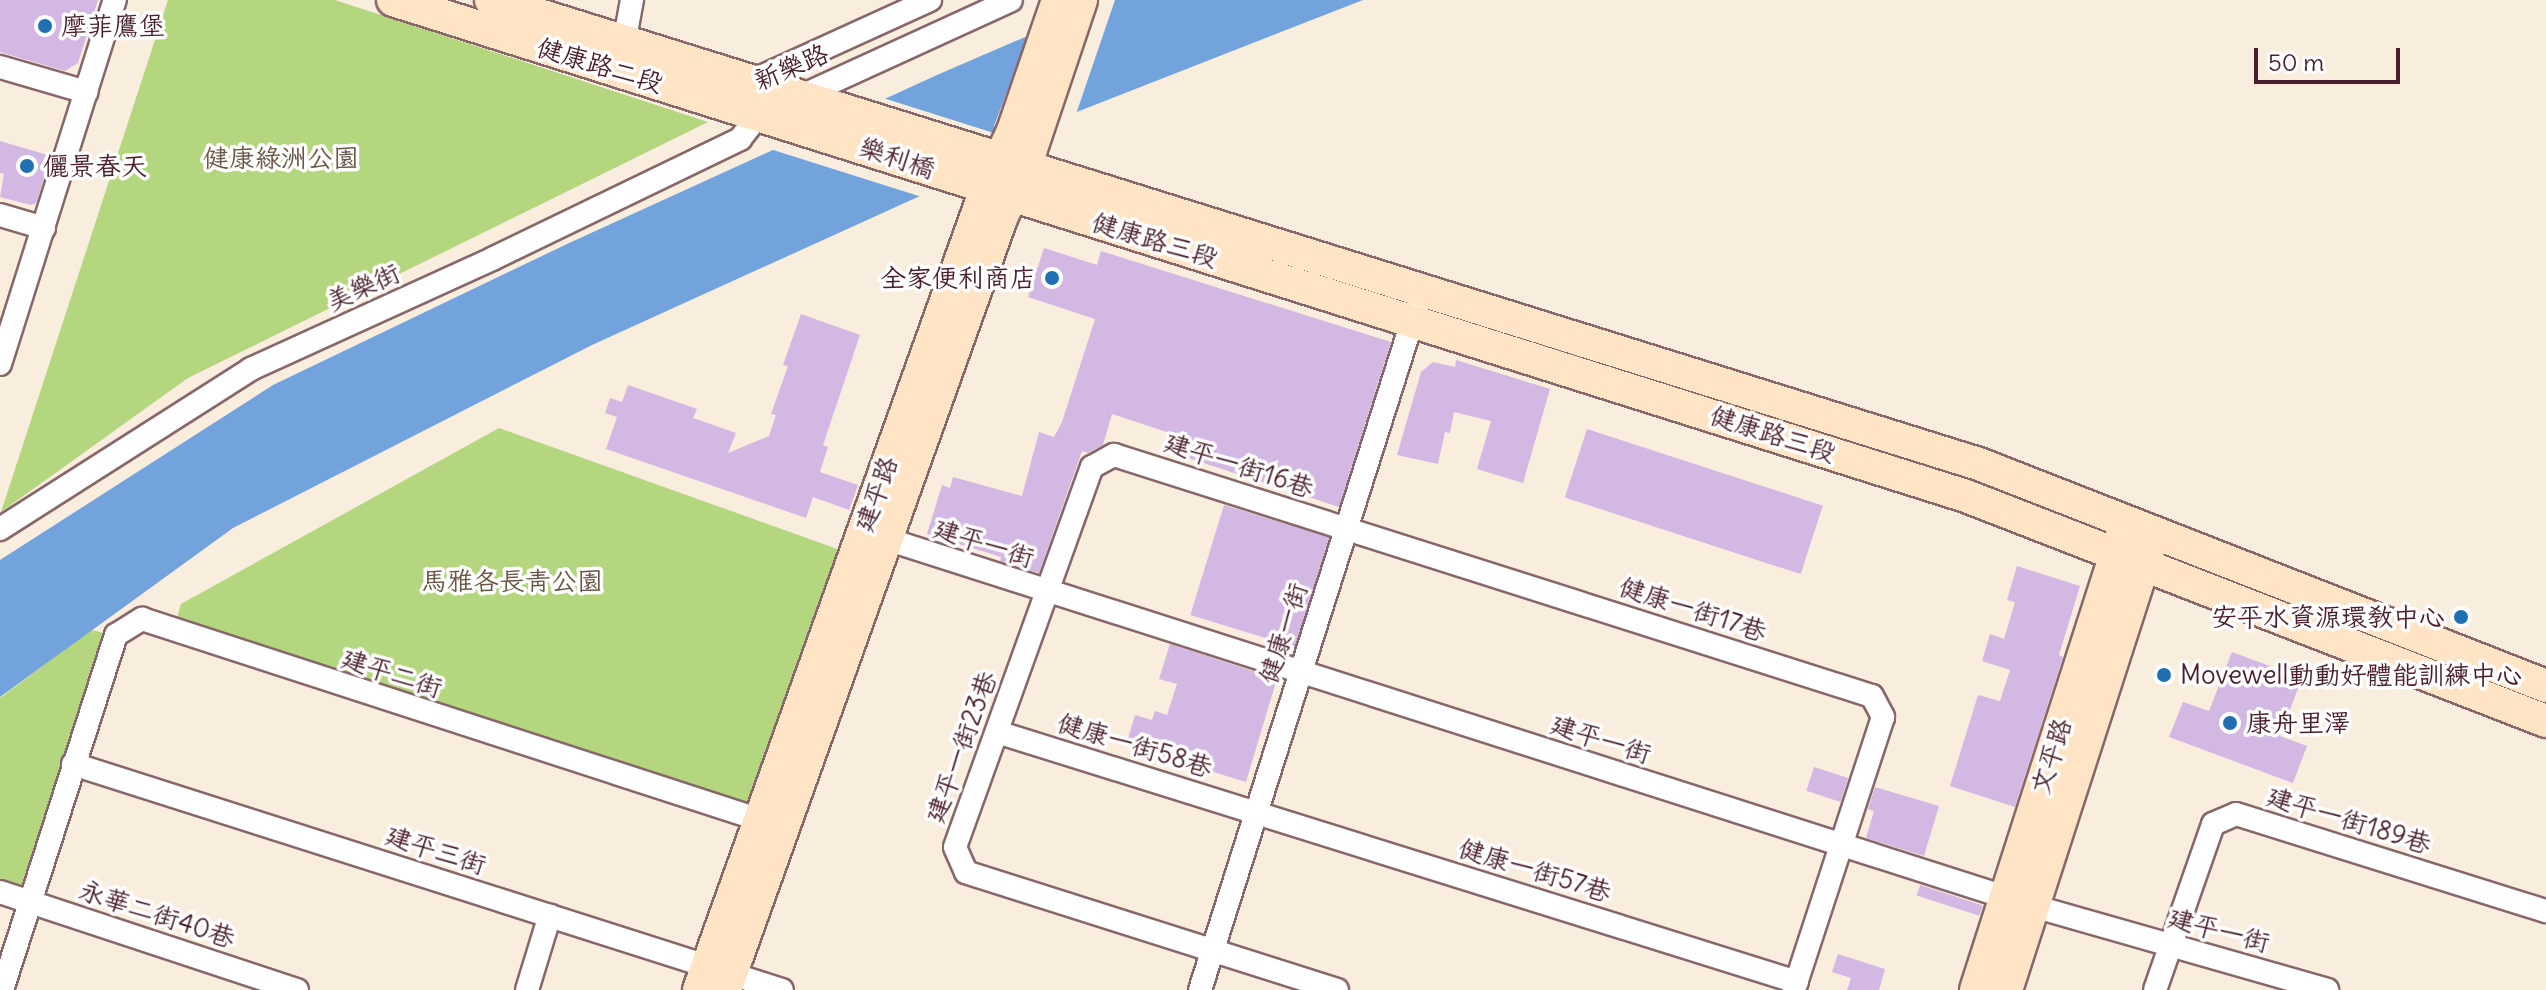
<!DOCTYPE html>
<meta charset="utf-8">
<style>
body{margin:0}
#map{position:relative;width:2546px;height:990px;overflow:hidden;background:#f9edde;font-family:Delius,"LXGW WenKai TC",sans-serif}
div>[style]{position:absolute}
.green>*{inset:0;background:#b3d67e}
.water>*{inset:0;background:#72a3dd}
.pier>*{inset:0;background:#f9edde}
.building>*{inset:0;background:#d2b8e2;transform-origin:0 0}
.roads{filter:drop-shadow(2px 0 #87676a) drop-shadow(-2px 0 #87676a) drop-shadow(0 2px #87676a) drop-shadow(0 -2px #87676a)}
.street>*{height:22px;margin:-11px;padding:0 11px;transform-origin:11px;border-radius:11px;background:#fff}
.secondary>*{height:32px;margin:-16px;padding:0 16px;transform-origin:16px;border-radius:16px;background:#ffe4c6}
.dots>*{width:22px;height:22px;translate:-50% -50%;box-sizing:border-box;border:4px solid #fff;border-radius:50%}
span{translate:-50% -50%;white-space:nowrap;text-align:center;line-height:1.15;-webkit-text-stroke:7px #fff;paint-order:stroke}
.poi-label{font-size:26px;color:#4a1f2b}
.left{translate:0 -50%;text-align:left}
.right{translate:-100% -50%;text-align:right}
.street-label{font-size:26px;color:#4a1f2b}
.park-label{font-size:26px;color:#6a5644}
.scale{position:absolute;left:2254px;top:48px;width:146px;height:36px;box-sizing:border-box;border:4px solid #4a1f2b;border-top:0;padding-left:10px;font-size:24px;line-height:28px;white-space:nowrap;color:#4a1f2b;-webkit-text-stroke:6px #fff;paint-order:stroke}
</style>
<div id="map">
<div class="green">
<div style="clip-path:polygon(168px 0,335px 0,708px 122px,188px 378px,1px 512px)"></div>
<div style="clip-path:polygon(499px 428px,843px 551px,758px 795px,745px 802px,176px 622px,181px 604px)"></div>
<div style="clip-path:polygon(91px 630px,109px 634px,27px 888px,0 879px,0 698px)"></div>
</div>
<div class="water">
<div style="clip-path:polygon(1111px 0,1363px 0,1005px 140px,931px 191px,592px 345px,233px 528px,0 697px,0 560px,273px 385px,567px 244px,937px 75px)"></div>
</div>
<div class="pier">
<div style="clip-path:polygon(1101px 0,1115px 0,1075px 117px,1025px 137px,994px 126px,1030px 31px)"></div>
<div style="clip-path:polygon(880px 97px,1016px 140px,925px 198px,770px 149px)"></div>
</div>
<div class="building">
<div style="clip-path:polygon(0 0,98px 0,78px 63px,65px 71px,0 52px)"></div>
<div style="clip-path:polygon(0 141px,51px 156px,36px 203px,31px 205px,0 197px,4px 174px,0 173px)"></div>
<div style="clip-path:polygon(1044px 248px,1097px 265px,1101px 251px,1391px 342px,1339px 507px,1185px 457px,1191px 440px,1112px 414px,1103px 445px,1088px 453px,1082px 451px,1039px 573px,1000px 561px,1001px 557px,927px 534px,942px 485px,950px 488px,953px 477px,1022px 496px,1039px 432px,1054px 437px,1062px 422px,1095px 319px,1028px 297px)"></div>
<div style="clip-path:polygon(801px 314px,860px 335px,823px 445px,828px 447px,820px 472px,858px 485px,849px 510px,813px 497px,806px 518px,606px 449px,617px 417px,605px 413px,610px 398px,622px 402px,628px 385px,697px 409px,693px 418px,736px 433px,728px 453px,769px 436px,776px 415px,771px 414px,788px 366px,783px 365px)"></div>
<div style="clip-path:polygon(1456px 360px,1550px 389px,1523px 483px,1477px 469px,1491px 421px,1454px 412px,1450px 433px,1445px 432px,1438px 464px,1397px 455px,1421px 372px,1433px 362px,1455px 367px)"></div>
<div style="left:1587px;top:429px;width:248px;height:72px;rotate:18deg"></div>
<div style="left:1224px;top:505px;width:110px;height:115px;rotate:17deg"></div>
<div style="clip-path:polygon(2017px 566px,2080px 586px,2059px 655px,2063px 657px,2015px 807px,1950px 786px,1978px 695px,2000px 701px,2010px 670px,1982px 661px,1990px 634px,2004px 639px,2015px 602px,2007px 600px)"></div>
<div style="clip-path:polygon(1170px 644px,1274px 678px,1276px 682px,1246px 782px,1126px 745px,1135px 715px,1152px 720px,1155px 711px,1167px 715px,1177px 684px,1159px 679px)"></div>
<div style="clip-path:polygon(2232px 652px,2302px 678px,2280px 736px,2307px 746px,2293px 783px,2169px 737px,2183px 702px,2209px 711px)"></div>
<div style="left:1814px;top:767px;width:36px;height:25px;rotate:18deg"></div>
<div style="clip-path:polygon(1875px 787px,1939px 806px,1924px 856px,1866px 838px,1874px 811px,1868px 809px)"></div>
<div style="left:1920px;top:885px;width:66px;height:11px;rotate:18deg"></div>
<div style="clip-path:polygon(1838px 954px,1885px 969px,1879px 990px,1847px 990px,1851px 978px,1832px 972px)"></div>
</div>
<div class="roads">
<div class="street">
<div style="left:622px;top:54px;width:55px;rotate:-79.5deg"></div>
<div style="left:0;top:67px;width:90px;rotate:16.2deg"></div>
<div style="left:753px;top:88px;width:7px;rotate:-98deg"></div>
<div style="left:752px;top:81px;width:196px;rotate:-24.5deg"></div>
<div style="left:0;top:215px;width:46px;rotate:16.5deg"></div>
<div style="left:0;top:364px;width:382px;rotate:-72.5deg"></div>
<div style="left:0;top:529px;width:298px;rotate:-32.5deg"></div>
<div style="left:251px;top:369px;width:265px;rotate:-24.5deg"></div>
<div style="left:492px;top:259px;width:276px;rotate:-25.8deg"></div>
<div style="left:740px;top:139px;width:29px;rotate:-52deg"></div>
<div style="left:758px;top:116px;width:278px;rotate:-24.6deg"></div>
<div style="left:874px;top:535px;width:1217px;rotate:17.75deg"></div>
<div style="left:2033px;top:906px;width:306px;rotate:15.9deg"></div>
<div style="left:997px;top:732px;width:838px;rotate:17.35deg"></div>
<div style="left:73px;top:764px;width:744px;rotate:17.68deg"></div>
<div style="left:0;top:892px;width:313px;rotate:18.3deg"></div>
<div style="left:2px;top:990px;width:373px;rotate:-72.2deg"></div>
<div style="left:116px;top:635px;width:31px;rotate:-32deg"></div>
<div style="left:142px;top:619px;width:663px;rotate:18deg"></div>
<div style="left:527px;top:990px;width:78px;rotate:-73deg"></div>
<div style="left:1200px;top:990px;width:714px;rotate:-72.4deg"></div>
<div style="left:1337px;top:990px;width:389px;rotate:-162.4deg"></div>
<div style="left:966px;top:872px;width:27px;rotate:-114deg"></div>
<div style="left:955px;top:847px;width:404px;rotate:-70.2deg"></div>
<div style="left:1092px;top:467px;width:25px;rotate:-29deg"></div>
<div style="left:1114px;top:455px;width:795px;rotate:17.64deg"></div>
<div style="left:1872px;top:696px;width:24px;rotate:62deg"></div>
<div style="left:1883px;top:717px;width:287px;rotate:108.1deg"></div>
<div style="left:2155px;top:990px;width:176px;rotate:-70.7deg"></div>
<div style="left:2213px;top:824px;width:25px;rotate:-23deg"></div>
<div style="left:2236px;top:814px;width:325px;rotate:17.4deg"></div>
</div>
<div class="secondary">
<div style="left:393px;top:0;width:1649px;rotate:17.5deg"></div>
<div style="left:1966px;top:496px;width:622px;rotate:21.2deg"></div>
<div style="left:491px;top:0;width:1559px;rotate:17.32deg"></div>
<div style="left:1979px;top:464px;width:609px;rotate:21.38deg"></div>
<div style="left:699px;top:990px;width:853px;rotate:-70.27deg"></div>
<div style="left:987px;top:187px;width:62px;rotate:-65.1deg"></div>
<div style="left:1013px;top:131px;width:139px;rotate:-71deg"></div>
<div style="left:725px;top:990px;width:817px;rotate:-70.32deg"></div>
<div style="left:1000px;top:221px;width:78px;rotate:-66.7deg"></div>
<div style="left:1031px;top:149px;width:157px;rotate:-71.4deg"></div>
<div style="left:1976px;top:990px;width:477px;rotate:-72.2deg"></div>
<div style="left:2006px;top:990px;width:469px;rotate:-72.1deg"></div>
</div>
</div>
<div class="dots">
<div style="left:45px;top:26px;background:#1f6fb2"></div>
<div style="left:27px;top:166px;background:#1f6fb2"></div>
<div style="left:1052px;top:278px;background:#1f6fb2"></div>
<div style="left:2461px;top:617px;background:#1f6fb2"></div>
<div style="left:2164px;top:675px;background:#1f6fb2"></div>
<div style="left:2230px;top:723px;background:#1f6fb2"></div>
</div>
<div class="poi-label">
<span class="left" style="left:61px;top:26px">摩菲鷹堡</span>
<span class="left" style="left:43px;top:166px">儷景春天</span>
<span class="right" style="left:1036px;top:278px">全家便利商店</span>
<span class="right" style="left:2445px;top:617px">安平水資源環教中心</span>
<span class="left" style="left:2180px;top:675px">Movewell動動好體能訓練中心</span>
<span class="left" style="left:2246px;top:723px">康舟里澤</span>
</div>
<div class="street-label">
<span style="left:600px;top:65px;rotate:17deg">健康路二段</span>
<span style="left:791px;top:67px;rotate:-23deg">新樂路</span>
<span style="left:897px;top:158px;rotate:18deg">樂利橋</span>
<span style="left:1155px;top:240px;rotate:17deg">健康路三段</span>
<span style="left:363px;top:287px;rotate:-24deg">美樂街</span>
<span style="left:1773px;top:434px;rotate:18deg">健康路三段</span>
<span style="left:1239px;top:465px;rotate:18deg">建平一街16巷</span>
<span style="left:876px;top:494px;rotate:-70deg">建平路</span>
<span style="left:984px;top:543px;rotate:18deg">建平一街</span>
<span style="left:1693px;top:609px;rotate:18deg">健康一街17巷</span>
<span style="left:1283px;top:633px;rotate:-72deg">健康一街</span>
<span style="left:392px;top:673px;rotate:18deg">建平二街</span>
<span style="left:1601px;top:739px;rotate:18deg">建平一街</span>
<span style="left:1135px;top:745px;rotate:17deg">健康一街58巷</span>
<span style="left:961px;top:747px;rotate:-70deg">建平一街23巷</span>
<span style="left:2051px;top:756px;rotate:-72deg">文平路</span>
<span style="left:2349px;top:820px;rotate:17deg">建平一街189巷</span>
<span style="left:436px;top:850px;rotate:18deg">建平三街</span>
<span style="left:1535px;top:870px;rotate:17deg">健康一街57巷</span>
<span style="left:157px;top:914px;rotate:18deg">永華二街40巷</span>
<span style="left:2219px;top:930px;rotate:15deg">建平一街</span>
</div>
<div class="park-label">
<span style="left:281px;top:158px">健康綠洲公園</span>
<span style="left:512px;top:581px">馬雅各長青公園</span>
</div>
<div class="scale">50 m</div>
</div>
